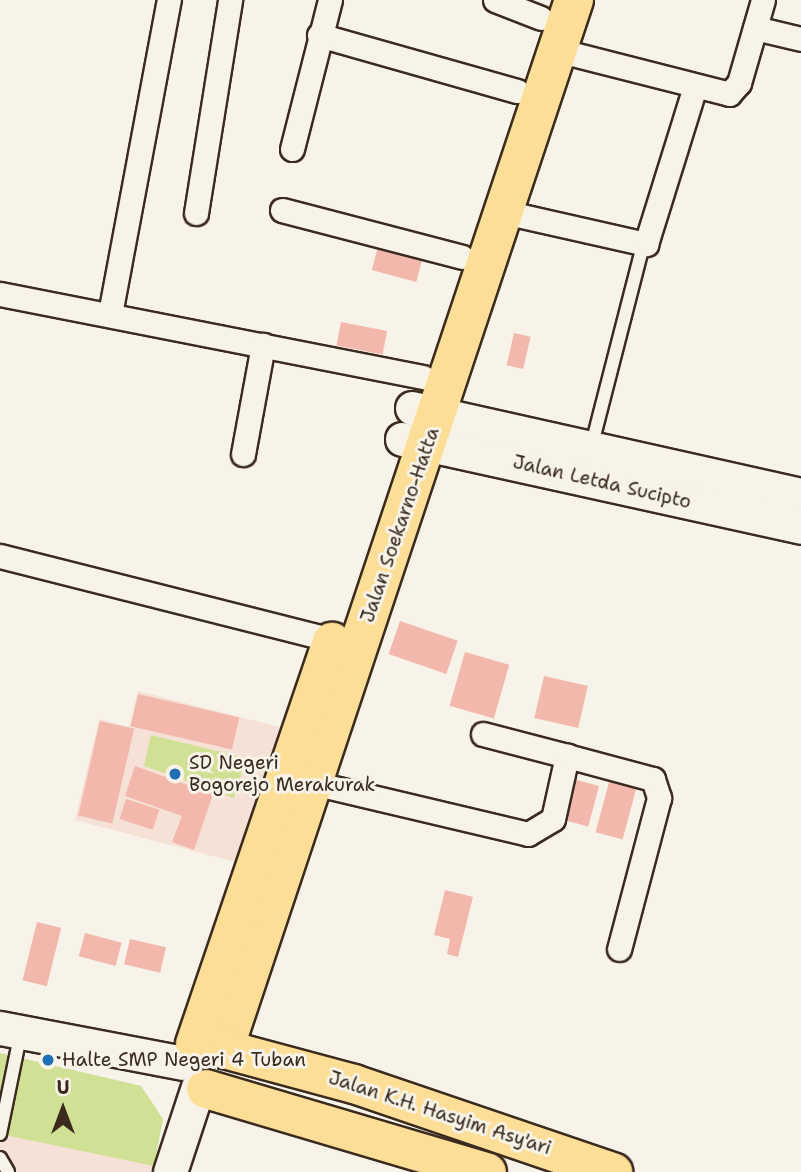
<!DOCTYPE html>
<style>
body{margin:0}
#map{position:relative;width:801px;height:1172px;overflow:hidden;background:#f7f3e8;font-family:"Shantell Sans",sans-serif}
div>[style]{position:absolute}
.built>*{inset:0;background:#f6e1d6}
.green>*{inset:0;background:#d0e195}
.building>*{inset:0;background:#f2b8ab;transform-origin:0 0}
.roads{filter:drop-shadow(2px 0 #3b2a1e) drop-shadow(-2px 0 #3b2a1e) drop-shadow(0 2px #3b2a1e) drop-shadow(0 -2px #3b2a1e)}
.lane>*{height:12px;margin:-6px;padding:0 6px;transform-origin:6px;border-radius:6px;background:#f7f3e8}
.street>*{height:23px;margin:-11.5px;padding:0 11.5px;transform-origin:11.5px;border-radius:11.5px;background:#f7f3e8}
.secondary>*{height:33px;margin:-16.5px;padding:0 16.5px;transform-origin:16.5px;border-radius:16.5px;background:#f7f3e8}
.highway>*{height:38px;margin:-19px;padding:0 19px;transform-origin:19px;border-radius:19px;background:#fdde96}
.dots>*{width:19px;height:19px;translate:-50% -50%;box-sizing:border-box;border:4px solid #f7f3e8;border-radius:50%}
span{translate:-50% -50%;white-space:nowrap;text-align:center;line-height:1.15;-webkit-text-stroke:6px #f7f3e8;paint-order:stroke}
.street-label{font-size:19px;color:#3b2a1e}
.poi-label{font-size:19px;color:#3b2a1e}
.left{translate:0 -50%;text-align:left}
.north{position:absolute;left:28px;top:1074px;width:70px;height:70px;-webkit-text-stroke:5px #f7f3e8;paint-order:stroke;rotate:0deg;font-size:19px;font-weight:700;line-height:28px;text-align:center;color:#3b2a1e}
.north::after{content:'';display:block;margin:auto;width:24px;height:32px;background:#3b2a1e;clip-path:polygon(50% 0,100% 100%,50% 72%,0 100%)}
</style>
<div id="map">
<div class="built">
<div style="clip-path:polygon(138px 691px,280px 727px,235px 862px,75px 820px,99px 719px,129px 727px)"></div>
<div style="clip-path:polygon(0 1053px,141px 1086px,163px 1119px,152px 1172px,0 1172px)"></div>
</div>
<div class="green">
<div style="clip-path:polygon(151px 735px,246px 758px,234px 798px,144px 766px)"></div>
<div style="clip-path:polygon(0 1053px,141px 1086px,163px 1119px,154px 1166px,0 1134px)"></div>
</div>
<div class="building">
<div style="left:379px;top:243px;width:46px;height:28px;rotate:15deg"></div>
<div style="left:341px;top:322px;width:47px;height:24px;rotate:11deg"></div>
<div style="left:514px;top:333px;width:17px;height:33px;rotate:13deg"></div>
<div style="left:400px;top:621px;width:61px;height:35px;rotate:19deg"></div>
<div style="left:465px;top:652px;width:46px;height:56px;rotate:16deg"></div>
<div style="left:544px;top:676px;width:45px;height:43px;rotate:13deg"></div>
<div style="left:138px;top:694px;width:104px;height:33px;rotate:13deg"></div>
<div style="left:100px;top:721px;width:35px;height:97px;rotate:13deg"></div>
<div style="clip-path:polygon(135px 766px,213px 794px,194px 850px,172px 842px,182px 816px,125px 796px)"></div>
<div style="left:573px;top:779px;width:27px;height:42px;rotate:15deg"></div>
<div style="left:609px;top:782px;width:28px;height:52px;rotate:15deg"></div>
<div style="left:126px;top:799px;width:35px;height:21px;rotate:18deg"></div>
<div style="clip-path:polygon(445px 890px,473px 897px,458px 957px,447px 954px,450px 939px,434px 935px)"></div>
<div style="left:37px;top:922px;width:25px;height:60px;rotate:14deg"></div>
<div style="left:85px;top:933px;width:38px;height:24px;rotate:15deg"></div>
<div style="left:130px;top:939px;width:37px;height:26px;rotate:13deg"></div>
</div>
<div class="roads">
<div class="lane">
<div style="left:591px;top:448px;width:210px;rotate:-75.6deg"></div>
<div style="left:0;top:1134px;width:104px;rotate:-78.4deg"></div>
<div style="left:0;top:1158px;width:16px;rotate:60deg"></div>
</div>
<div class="street">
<div style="left:495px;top:0;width:49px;rotate:21.4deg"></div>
<div style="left:755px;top:28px;width:47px;rotate:13.4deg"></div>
<div style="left:319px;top:35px;width:206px;rotate:15.8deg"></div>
<div style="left:557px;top:50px;width:178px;rotate:14.3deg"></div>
<div style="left:729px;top:94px;width:15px;rotate:-48deg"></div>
<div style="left:739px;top:83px;width:86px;rotate:-73.9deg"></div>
<div style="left:292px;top:149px;width:154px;rotate:-75.7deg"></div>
<div style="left:282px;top:210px;width:186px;rotate:14.6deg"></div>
<div style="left:504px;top:212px;width:146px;rotate:12.7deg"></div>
<div style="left:646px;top:244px;width:164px;rotate:-72.7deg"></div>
<div style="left:196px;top:213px;width:216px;rotate:-80.9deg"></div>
<div style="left:0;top:294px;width:431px;rotate:11.1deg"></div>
<div style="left:110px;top:314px;width:319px;rotate:-79.4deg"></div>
<div style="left:243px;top:454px;width:111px;rotate:-79.6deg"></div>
<div style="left:0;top:556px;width:343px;rotate:14.2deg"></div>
<div style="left:483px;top:734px;width:87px;rotate:14.7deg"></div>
<div style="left:313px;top:783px;width:221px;rotate:13.3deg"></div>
<div style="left:528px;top:834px;width:29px;rotate:-31deg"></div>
<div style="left:553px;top:819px;width:65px;rotate:-77.5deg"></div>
<div style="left:567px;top:756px;width:89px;rotate:15deg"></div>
<div style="left:653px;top:779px;width:20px;rotate:72deg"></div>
<div style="left:659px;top:798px;width:156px;rotate:104.8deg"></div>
</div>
<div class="secondary">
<div style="left:412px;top:408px;width:399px;rotate:12.6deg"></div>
<div style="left:402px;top:439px;width:409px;rotate:12.4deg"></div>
<div style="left:0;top:1028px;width:186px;rotate:10.8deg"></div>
<div style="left:170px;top:1172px;width:89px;rotate:-71.8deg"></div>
</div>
<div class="highway">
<div style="left:574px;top:0;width:1106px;rotate:108.45deg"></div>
<div style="left:224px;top:1049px;width:135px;rotate:15.1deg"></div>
<div style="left:354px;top:1084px;width:274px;rotate:18.8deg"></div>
<div style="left:195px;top:1044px;width:425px;rotate:-71.2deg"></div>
<div style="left:206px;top:1089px;width:293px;rotate:16.5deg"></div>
</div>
</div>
<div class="dots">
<div style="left:175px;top:774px;background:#1f6fb2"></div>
<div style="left:48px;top:1060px;background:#1f6fb2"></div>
</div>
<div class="street-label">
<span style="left:602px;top:482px;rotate:13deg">Jalan Letda Sucipto</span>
<span style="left:400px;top:525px;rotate:-71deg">Jalan Soekarno-Hatta</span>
<span style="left:440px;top:1113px;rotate:18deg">Jalan K.H. Hasyim Asy'ari</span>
</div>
<div class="poi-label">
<span class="left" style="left:189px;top:774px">SD Negeri<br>Bogorejo Merakurak</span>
<span class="left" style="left:62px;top:1060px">Halte SMP Negeri 4 Tuban</span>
</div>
<div class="north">U</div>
</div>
